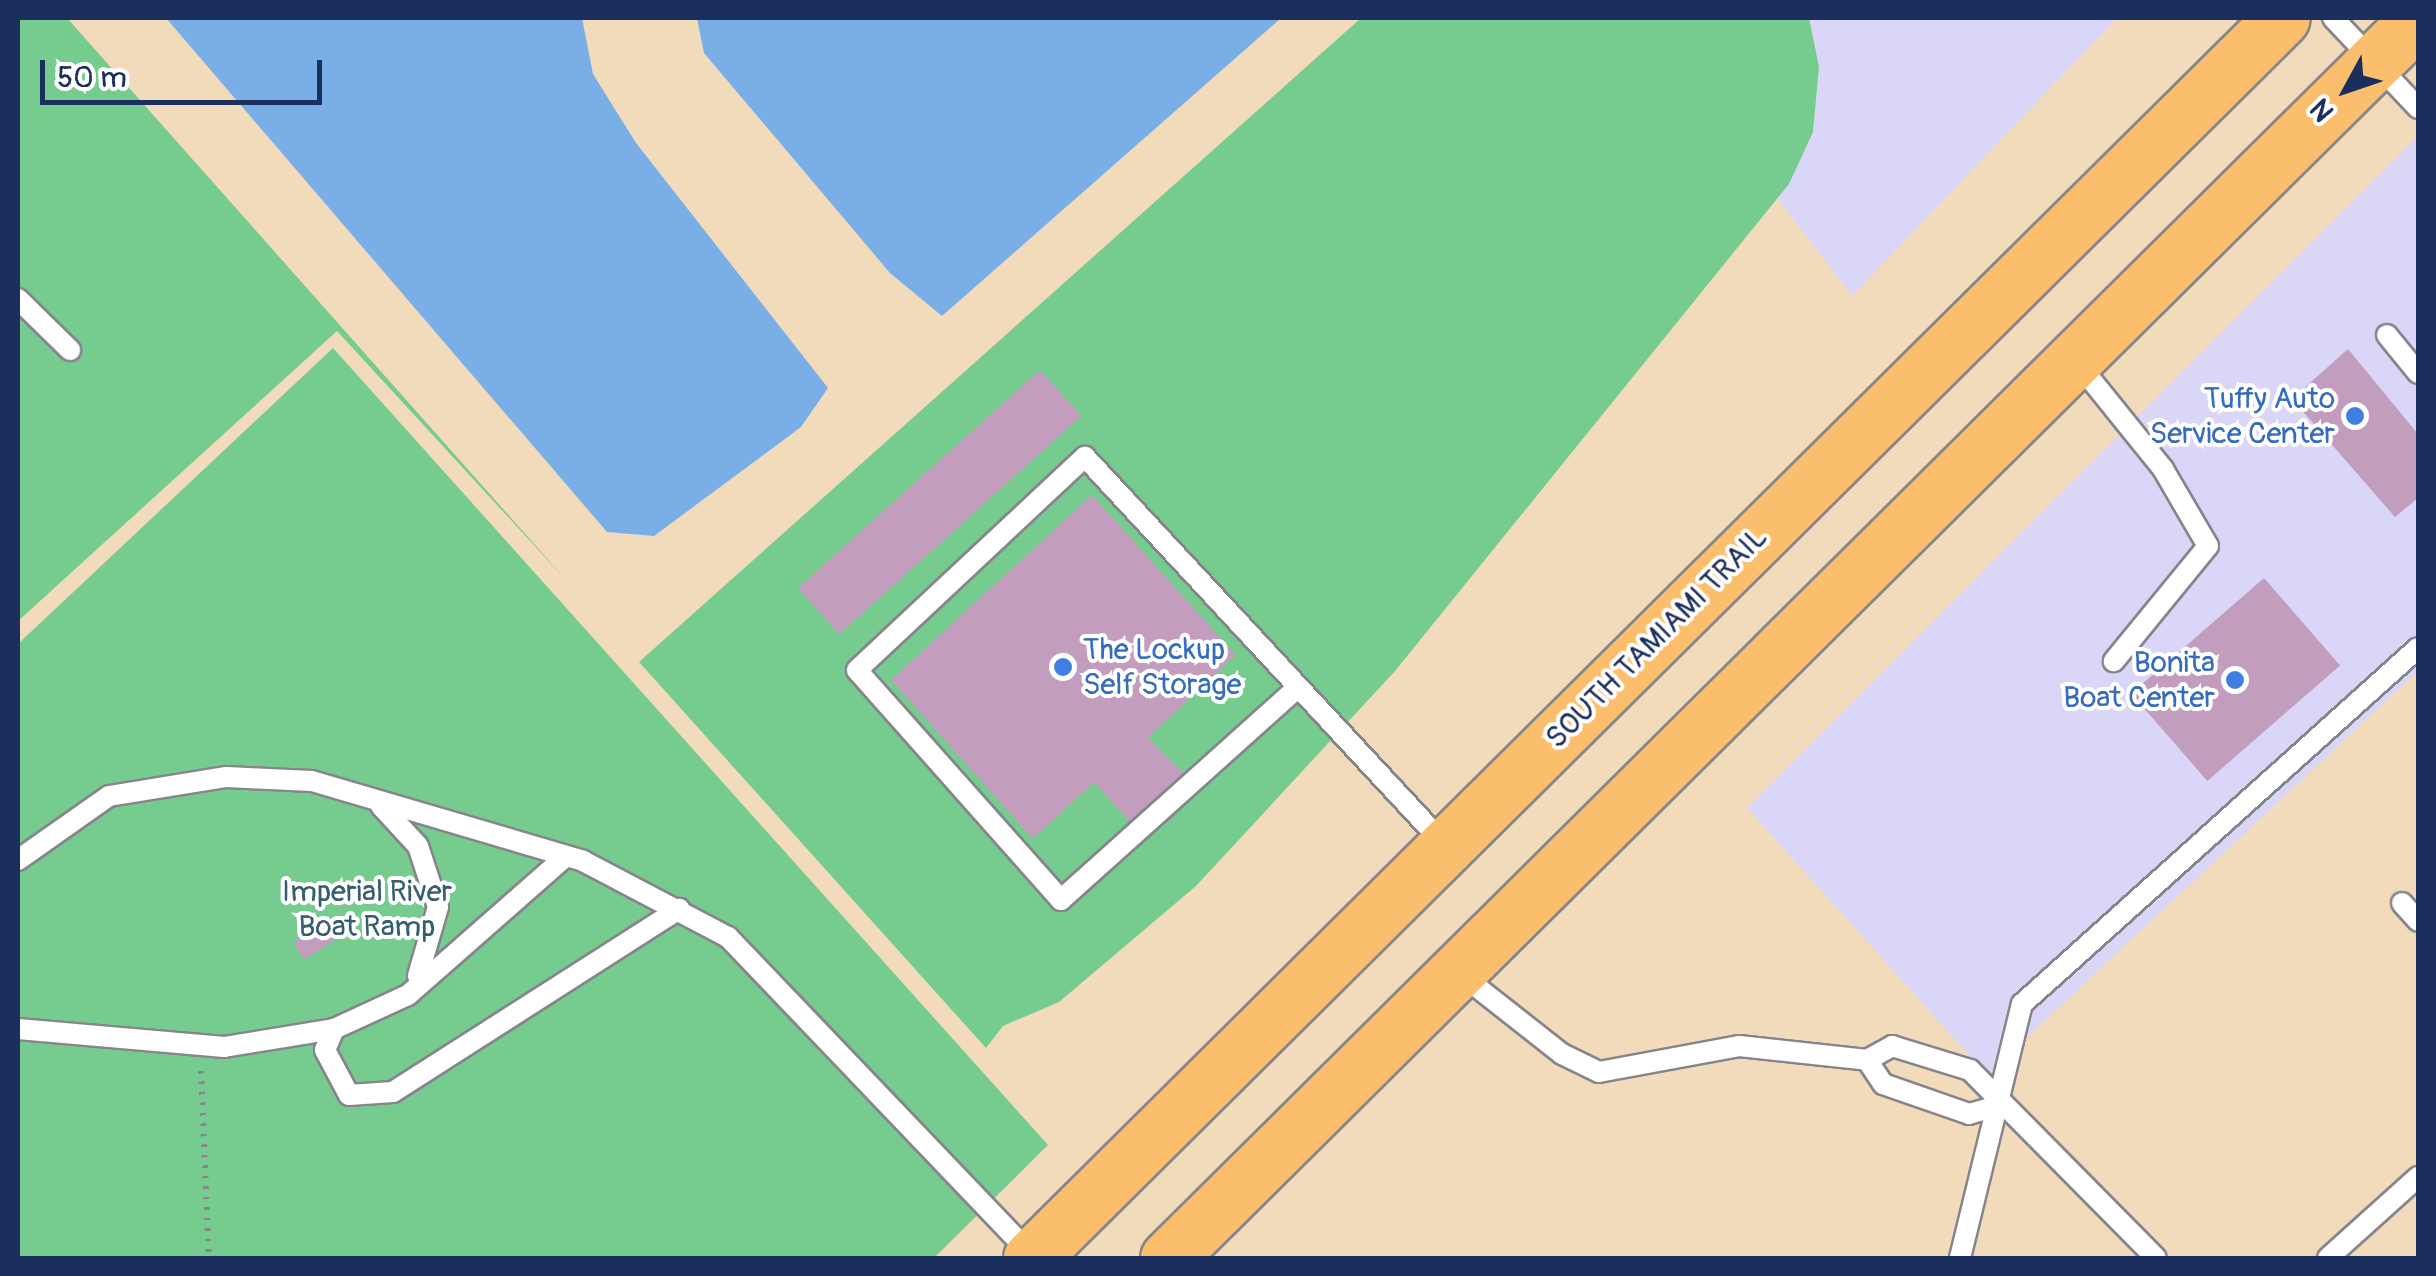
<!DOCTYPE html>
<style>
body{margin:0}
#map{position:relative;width:2436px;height:1276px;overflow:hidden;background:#f1dbba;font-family:Pangolin,sans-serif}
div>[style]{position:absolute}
.built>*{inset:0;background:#dad6f7}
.green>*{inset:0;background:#76cb8e}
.water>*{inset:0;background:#79aee6}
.building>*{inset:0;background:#c29dbe;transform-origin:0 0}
.path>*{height:6px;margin-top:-3px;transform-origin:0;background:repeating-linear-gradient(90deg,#86858c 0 2.5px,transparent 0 10.5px)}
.roads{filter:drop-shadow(2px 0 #86858c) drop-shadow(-2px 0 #86858c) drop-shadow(0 2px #86858c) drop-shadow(0 -2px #86858c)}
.service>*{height:20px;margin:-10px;padding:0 10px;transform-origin:10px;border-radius:10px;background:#fff}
.primary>*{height:55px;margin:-27.5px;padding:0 27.5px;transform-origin:27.5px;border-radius:27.5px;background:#fabe6d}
.dots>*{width:28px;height:28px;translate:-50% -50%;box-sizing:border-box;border:5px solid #fff;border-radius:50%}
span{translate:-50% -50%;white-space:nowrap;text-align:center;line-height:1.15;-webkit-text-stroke:8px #fff;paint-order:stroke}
.shop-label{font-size:30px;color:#366cbe}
.right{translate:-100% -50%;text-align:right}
.left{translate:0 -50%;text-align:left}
.street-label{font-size:30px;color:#1b2f5e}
.park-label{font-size:30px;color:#365e6c}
.frame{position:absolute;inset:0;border:20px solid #1b2f5e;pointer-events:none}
.north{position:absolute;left:2296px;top:40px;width:100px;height:100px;-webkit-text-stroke:8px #fff;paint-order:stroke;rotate:230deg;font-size:28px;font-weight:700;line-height:40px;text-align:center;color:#1b2f5e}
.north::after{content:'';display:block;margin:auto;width:35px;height:45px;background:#1b2f5e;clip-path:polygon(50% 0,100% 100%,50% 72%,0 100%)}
.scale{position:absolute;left:40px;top:60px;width:282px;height:45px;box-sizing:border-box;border:5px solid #1b2f5e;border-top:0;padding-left:12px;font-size:30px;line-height:35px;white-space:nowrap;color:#1b2f5e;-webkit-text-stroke:8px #fff;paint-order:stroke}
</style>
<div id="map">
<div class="built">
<div style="clip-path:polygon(1809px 18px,2117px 18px,1852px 296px,1777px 198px,1813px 132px,1819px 67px)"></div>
<div style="clip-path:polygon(2418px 136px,2418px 671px,1987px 1075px,1747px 808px)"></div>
</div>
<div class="green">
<div style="clip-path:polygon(18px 18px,67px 18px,567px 581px,337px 331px,18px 621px)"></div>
<div style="clip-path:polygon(1361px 18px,1809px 18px,1819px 67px,1813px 132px,1789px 184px,1395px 671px,1196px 886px,1059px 1002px,1003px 1026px,986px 1048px,639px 662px)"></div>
<div style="clip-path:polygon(333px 348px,1048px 1145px,934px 1258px,18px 1258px,18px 644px)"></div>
</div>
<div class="water">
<div style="clip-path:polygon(166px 18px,582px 18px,593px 74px,636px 143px,828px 388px,801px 427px,654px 536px,607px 532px)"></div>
<div style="clip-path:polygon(697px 18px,1281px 18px,942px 316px,890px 273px,704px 53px)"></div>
</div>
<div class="building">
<div style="clip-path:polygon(2348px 349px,2418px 434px,2418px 498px,2395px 517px,2292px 399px)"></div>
<div style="left:1040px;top:370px;width:62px;height:326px;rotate:48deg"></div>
<div style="clip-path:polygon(1092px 495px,1236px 655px,1148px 738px,1190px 780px,1135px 828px,1094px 782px,1033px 839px,891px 680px)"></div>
<div style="left:2264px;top:578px;width:116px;height:176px;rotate:49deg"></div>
<div style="left:327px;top:921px;width:20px;height:40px;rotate:57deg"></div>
</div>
<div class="path">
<div style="left:201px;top:1071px;width:187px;rotate:87.6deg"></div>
</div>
<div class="roads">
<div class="service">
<div style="left:2333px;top:18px;width:124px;rotate:46.6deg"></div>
<div style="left:18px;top:299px;width:73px;rotate:44.4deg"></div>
<div style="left:2387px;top:335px;width:49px;rotate:50.8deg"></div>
<div style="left:2076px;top:361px;width:139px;rotate:51.1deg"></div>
<div style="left:2163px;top:469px;width:89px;rotate:59.7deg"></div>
<div style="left:2208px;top:546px;width:149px;rotate:129.3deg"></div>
<div style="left:1296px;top:689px;width:316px;rotate:138.1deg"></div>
<div style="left:1061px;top:900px;width:307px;rotate:-131.6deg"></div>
<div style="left:857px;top:670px;width:312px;rotate:-43.1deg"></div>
<div style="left:1085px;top:457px;width:529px;rotate:47.14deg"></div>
<div style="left:381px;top:806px;width:54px;rotate:47.2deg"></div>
<div style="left:418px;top:846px;width:64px;rotate:71.8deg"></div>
<div style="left:438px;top:907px;width:72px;rotate:106.2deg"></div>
<div style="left:18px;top:860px;width:111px;rotate:-35.1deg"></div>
<div style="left:109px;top:796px;width:119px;rotate:-9.2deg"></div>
<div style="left:226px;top:777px;width:86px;rotate:2.7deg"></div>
<div style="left:312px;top:781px;width:283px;rotate:16.4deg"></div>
<div style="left:583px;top:861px;width:164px;rotate:27.7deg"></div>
<div style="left:728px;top:937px;width:440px;rotate:46.3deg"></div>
<div style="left:2402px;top:903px;width:24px;rotate:48deg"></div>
<div style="left:1459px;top:973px;width:131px;rotate:38.2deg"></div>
<div style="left:1562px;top:1054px;width:41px;rotate:25.9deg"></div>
<div style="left:1599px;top:1072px;width:142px;rotate:-10.5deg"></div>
<div style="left:1739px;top:1046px;width:129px;rotate:6.2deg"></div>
<div style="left:1867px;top:1060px;width:29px;rotate:-29deg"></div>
<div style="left:1892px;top:1046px;width:82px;rotate:17.1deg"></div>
<div style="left:1970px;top:1070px;width:264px;rotate:45.3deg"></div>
<div style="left:18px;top:1029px;width:207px;rotate:5deg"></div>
<div style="left:224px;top:1047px;width:111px;rotate:-9.3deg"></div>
<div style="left:334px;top:1029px;width:81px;rotate:-24.7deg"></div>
<div style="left:408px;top:995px;width:209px;rotate:-41.3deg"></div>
<div style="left:334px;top:1029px;width:23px;rotate:113deg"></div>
<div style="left:325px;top:1050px;width:51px;rotate:61.9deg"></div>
<div style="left:349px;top:1095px;width:44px;rotate:-3.9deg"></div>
<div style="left:393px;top:1092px;width:340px;rotate:-32.6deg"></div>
<div style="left:1867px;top:1060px;width:29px;rotate:56deg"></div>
<div style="left:1883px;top:1084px;width:91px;rotate:19.2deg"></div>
<div style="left:1969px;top:1114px;width:29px;rotate:-16deg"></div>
<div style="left:1960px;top:1258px;width:261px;rotate:-76.3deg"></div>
<div style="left:2022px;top:1004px;width:532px;rotate:-41.96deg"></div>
<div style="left:2328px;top:1258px;width:121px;rotate:-42deg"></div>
</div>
<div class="primary">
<div style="left:1031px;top:1258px;width:1761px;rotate:-44.75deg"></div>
<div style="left:1168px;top:1258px;width:1760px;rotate:-44.75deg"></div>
</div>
</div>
<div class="dots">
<div style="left:2355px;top:416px;background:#3f7fe0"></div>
<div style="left:1063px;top:667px;background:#3f7fe0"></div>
<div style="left:2235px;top:680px;background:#3f7fe0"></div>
</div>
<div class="shop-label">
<span class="right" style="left:2335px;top:416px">Tuffy Auto<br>Service Center</span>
<span class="left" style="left:1083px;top:667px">The Lockup<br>Self Storage</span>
<span class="right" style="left:2215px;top:680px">Bonita<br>Boat Center</span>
</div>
<div class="street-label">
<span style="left:1657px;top:638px;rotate:-45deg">SOUTH TAMIAMI TRAIL</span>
</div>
<div class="park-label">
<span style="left:367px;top:909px">Imperial River<br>Boat Ramp</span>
</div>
<div class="frame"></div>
<div class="north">N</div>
<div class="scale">50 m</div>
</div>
